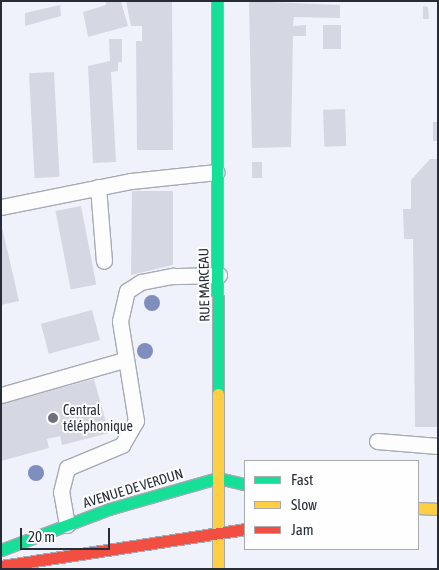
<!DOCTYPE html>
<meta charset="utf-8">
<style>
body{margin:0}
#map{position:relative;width:439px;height:570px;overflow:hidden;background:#eff2fa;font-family:"Asap Condensed",sans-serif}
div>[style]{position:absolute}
.building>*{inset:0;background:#d5d8e2;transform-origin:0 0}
.roads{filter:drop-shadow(1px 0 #a6aab4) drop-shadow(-1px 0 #a6aab4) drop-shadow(0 1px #a6aab4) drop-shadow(0 -1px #a6aab4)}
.lane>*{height:15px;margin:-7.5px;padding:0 7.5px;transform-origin:7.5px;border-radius:7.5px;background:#fdfdfe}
.fast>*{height:11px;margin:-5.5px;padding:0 5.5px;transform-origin:5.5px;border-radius:5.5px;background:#16e098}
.slow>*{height:11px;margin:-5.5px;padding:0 5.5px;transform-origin:5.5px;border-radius:5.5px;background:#ffcf43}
.jam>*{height:11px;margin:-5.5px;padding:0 5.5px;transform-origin:5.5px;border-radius:5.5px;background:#f24e42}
.trees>*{width:16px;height:16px;margin:-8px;border-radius:50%;background:#808ebe}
.dots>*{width:14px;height:14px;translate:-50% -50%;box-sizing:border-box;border:2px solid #fefefe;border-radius:50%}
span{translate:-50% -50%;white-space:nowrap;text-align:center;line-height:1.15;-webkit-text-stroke:4px #fefefe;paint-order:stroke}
.street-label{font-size:14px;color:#272c39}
.poi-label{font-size:14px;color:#272c39}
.left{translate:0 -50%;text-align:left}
.frame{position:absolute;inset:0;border:2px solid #272c39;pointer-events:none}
.legend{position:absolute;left:244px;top:460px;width:175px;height:90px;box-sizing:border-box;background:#fefefe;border:1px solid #a8aaaf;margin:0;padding:6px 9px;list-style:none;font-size:15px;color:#272c39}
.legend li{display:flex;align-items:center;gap:10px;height:25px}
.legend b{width:25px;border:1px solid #a8aaaf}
.scale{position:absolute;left:20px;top:528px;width:90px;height:22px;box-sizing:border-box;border:2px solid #272c39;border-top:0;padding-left:6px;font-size:15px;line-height:18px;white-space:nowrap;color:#272c39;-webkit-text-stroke:4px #fefefe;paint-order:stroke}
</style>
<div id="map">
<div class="building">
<div style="clip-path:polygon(105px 1px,121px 2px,128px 26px,88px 37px,83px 12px,106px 5px)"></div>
<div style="clip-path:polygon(126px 1px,172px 1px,173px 150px,137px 150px,136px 41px,142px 41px,142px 26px,131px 26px)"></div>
<div style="clip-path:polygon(249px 1px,340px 5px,340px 18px,294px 17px,293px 26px,306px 25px,306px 36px,293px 36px,291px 147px,252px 148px)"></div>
<div style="clip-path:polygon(60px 5px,61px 16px,25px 26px,25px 13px)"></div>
<div style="clip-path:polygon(423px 6px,428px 7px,429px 19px,423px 19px)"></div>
<div style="left:323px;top:25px;width:18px;height:24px"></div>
<div style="clip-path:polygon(109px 39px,122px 39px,122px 62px,118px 62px,118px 71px,111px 72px,116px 162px,93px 163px,88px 66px,110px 61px)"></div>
<div style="left:54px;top:72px;width:105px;height:25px;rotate:87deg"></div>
<div style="left:345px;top:109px;width:37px;height:22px;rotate:88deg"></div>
<div style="left:433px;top:122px;width:5px;height:19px"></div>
<div style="clip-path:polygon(430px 159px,438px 159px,438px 427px,415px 427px,413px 239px,404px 239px,403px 209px,411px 209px,411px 180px)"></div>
<div style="left:252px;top:162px;width:10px;height:16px"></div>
<div style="clip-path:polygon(132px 191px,173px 191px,173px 265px,131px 275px)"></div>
<div style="left:81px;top:206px;width:80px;height:26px;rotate:79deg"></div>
<div style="clip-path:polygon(1px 223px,19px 301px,1px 305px)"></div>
<div style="left:92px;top:310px;width:31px;height:53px;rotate:75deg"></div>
<div style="clip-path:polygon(94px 379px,109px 433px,62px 445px,60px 436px,47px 439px,49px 448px,1px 461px,1px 404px)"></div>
</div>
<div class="roads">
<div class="lane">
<div style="left:98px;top:187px;width:74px;rotate:85.4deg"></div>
<div style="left:1px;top:207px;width:133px;rotate:-11.3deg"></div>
<div style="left:131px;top:181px;width:86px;rotate:-6deg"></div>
<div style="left:1px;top:395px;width:128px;rotate:-15.9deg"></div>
<div style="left:377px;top:441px;width:61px;rotate:4.7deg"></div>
<div style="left:67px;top:525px;width:34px;rotate:-100deg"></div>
<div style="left:61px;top:492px;width:25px;rotate:-76deg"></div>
<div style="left:67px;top:468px;width:60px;rotate:-22.7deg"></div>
<div style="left:122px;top:445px;width:28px;rotate:-60deg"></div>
<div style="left:136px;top:421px;width:101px;rotate:-99.1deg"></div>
<div style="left:120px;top:321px;width:31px;rotate:-77deg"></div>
<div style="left:127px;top:291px;width:17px;rotate:-33deg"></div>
<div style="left:141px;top:282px;width:33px;rotate:-11deg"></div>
<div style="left:173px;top:276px;width:46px;rotate:-1.2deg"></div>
</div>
<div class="fast">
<div style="left:217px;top:1px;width:393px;rotate:89.9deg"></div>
<div style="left:1px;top:550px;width:116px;rotate:-20.8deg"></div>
<div style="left:109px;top:509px;width:113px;rotate:-15.9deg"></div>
<div style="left:218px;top:478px;width:28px;rotate:13deg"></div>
</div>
<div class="slow">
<div style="left:218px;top:394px;width:175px;rotate:90deg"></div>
<div style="left:418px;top:508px;width:20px;rotate:3deg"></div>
</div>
<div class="jam">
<div style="left:1px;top:566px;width:247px;rotate:-8.6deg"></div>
</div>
</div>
<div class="trees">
<div style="left:152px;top:303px"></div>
<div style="left:145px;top:351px"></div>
<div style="left:36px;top:473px"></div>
</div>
<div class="dots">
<div style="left:53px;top:418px;background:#6d717d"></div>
</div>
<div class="street-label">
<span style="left:204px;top:285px;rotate:-91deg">RUE MARCEAU</span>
<span style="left:133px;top:488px;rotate:-17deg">AVENUE DE VERDUN</span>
</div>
<div class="poi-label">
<span class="left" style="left:63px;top:418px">Central<br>téléphonique</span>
</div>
<div class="frame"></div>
<ul class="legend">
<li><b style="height:6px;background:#16e098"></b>Fast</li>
<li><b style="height:6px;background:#ffcf43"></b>Slow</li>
<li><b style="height:6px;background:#f24e42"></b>Jam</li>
</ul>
<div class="scale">20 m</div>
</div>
